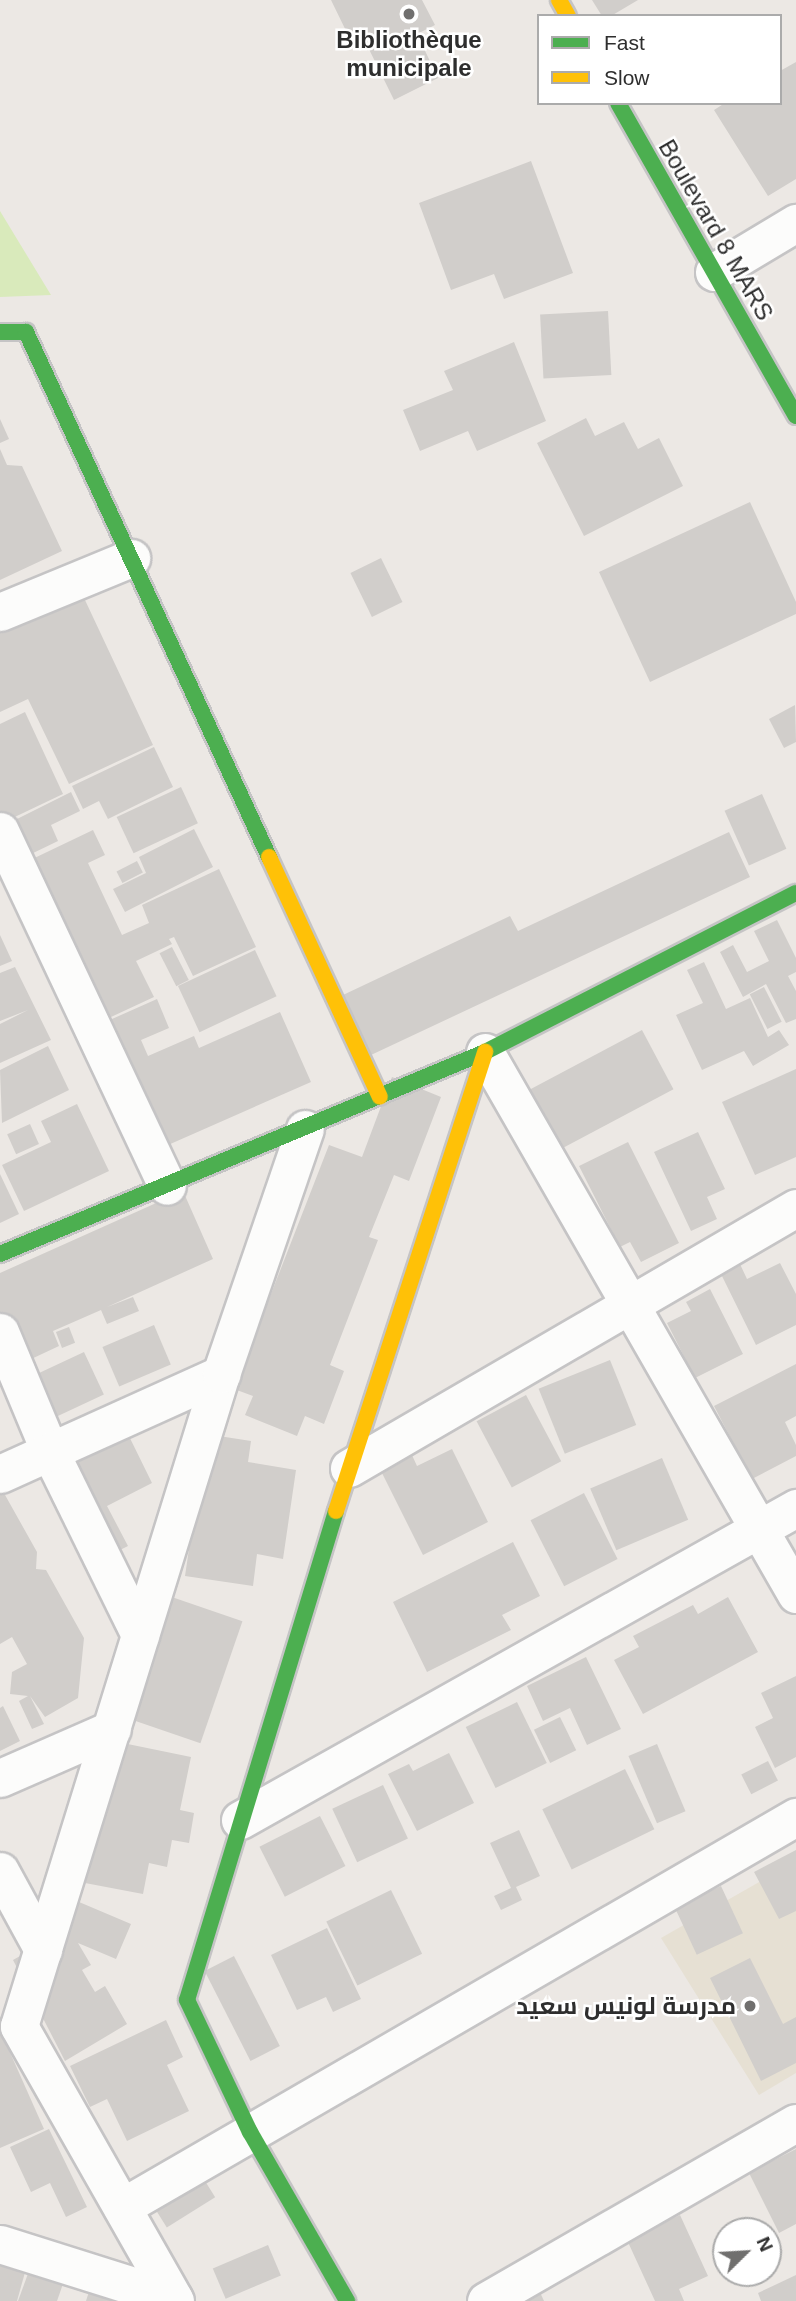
<!DOCTYPE html>
<meta charset="utf-8">
<style>
body{margin:0}
#map{position:relative;width:796px;height:2301px;overflow:hidden;background:#ece8e4;font-family:Arial,Cairo,sans-serif}
div>[style]{position:absolute}
.education>*{inset:0;background:#e6e0d3}
.pitch>*{inset:0;background:#d9eabb}
.building>*{inset:0;background:#d1cecb;transform-origin:0 0}
.roads{filter:drop-shadow(2px 0 #c5c4c5) drop-shadow(-2px 0 #c5c4c5) drop-shadow(0 2px #c5c4c5) drop-shadow(0 -2px #c5c4c5)}
.street>*{height:37px;margin:-18.5px;padding:0 18.5px;transform-origin:18.5px;border-radius:18.5px;background:#fcfcfb}
.fast>*{height:16px;margin:-8px;padding:0 8px;transform-origin:8px;border-radius:8px;background:#4caf50}
.slow>*{height:16px;margin:-8px;padding:0 8px;transform-origin:8px;border-radius:8px;background:#ffc107}
.dots>*{width:19px;height:19px;translate:-50% -50%;box-sizing:border-box;border:4px solid #fff;border-radius:50%}
span{translate:-50% -50%;white-space:nowrap;text-align:center;line-height:1.15;-webkit-text-stroke:5px #fff;paint-order:stroke}
.poi-label{font-size:24px;color:#2e2e2e;font-weight:700}
.right{translate:-100% -50%;text-align:right}
.street-label{font-size:24px;color:#2e2e2e}
.legend{position:absolute;left:537px;top:14px;width:245px;height:91px;box-sizing:border-box;background:#fff;border:2px solid #ababab;margin:0;padding:9px 12px;list-style:none;font-size:21px;color:#2e2e2e}
.legend li{display:flex;align-items:center;gap:14px;height:35px}
.legend b{width:35px;border:2px solid #ababab}
.north{position:absolute;left:712px;top:2217px;width:70px;height:70px;box-sizing:border-box;background:#fff;border:2px solid #ababab;border-radius:50%;rotate:66deg;font-size:19px;font-weight:700;line-height:28px;text-align:center;color:#2e2e2e}
.north::after{content:'';display:block;margin:auto;width:24px;height:32px;background:#706f6e;clip-path:polygon(50% 0,100% 100%,50% 72%,0 100%)}
</style>
<div id="map">
<div class="education">
<div style="clip-path:polygon(796px 1861px,796px 2073px,759px 2095px,661px 1938px)"></div>
</div>
<div class="pitch">
<div style="clip-path:polygon(0 211px,51px 295px,0 297px)"></div>
</div>
<div class="building">
<div style="clip-path:polygon(331px 0,422px 0,435px 25px,417px 34px,438px 78px,394px 100px,361px 33px,350px 39px)"></div>
<div style="clip-path:polygon(592px 0,638px 0,611px 16px,602px 16px)"></div>
<div style="clip-path:polygon(796px 62px,796px 179px,768px 196px,714px 110px,725px 103px,780px 103px,780px 71px)"></div>
<div style="clip-path:polygon(531px 161px,573px 273px,504px 299px,494px 274px,451px 290px,419px 203px)"></div>
<div style="left:608px;top:311px;width:64px;height:68px;rotate:87deg"></div>
<div style="clip-path:polygon(514px 342px,546px 421px,477px 451px,468px 431px,420px 451px,403px 410px,453px 390px,444px 371px)"></div>
<div style="clip-path:polygon(586px 418px,595px 436px,624px 422px,638px 449px,659px 438px,683px 486px,584px 536px,537px 443px)"></div>
<div style="clip-path:polygon(0 419px,9px 439px,0 443px)"></div>
<div style="clip-path:polygon(0 449px,7px 465px,22px 466px,62px 551px,0 580px)"></div>
<div style="clip-path:polygon(750px 502px,796px 602px,796px 614px,650px 682px,599px 572px)"></div>
<div style="left:381px;top:558px;width:49px;height:34px;rotate:64deg"></div>
<div style="clip-path:polygon(77px 583px,153px 745px,69px 784px,28px 699px,0 712px,0 618px)"></div>
<div style="clip-path:polygon(795px 705px,796px 742px,784px 748px,769px 719px)"></div>
<div style="clip-path:polygon(25px 712px,63px 794px,0 824px,0 724px)"></div>
<div style="clip-path:polygon(154px 747px,173px 787px,108px 819px,99px 801px,83px 809px,72px 786px)"></div>
<div style="left:181px;top:787px;width:40px;height:71px;rotate:65deg"></div>
<div style="clip-path:polygon(71px 792px,80px 811px,51px 825px,58px 841px,27px 856px,11px 822px)"></div>
<div style="left:762px;top:794px;width:60px;height:41px;rotate:66deg"></div>
<div style="clip-path:polygon(194px 829px,213px 867px,125px 912px,113px 889px,146px 873px,139px 857px)"></div>
<div style="clip-path:polygon(93px 830px,105px 855px,88px 863px,122px 935px,149px 923px,142px 905px,219px 869px,256px 947px,193px 976px,174px 937px,169px 939px,172px 944px,136px 961px,154px 997px,83px 1030px,24px 863px)"></div>
<div style="clip-path:polygon(729px 832px,750px 877px,371px 1055px,343px 995px,510px 916px,518px 931px)"></div>
<div style="left:137px;top:861px;width:13px;height:23px;rotate:63deg"></div>
<div style="clip-path:polygon(777px 920px,796px 958px,796px 972px,788px 976px,796px 991px,796px 1019px,786px 1023px,766px 984px,743px 997px,720px 952px,733px 945px,747px 972px,769px 961px,754px 931px)"></div>
<div style="clip-path:polygon(0 935px,12px 961px,0 966px)"></div>
<div style="left:172px;top:947px;width:37px;height:14px;rotate:63deg"></div>
<div style="left:255px;top:950px;width:51px;height:85px;rotate:65deg"></div>
<div style="clip-path:polygon(704px 962px,726px 1009px,750px 998px,768px 1037px,779px 1030px,789px 1045px,753px 1066px,744px 1051px,702px 1070px,676px 1015px,703px 1003px,687px 970px)"></div>
<div style="clip-path:polygon(15px 967px,51px 1040px,0 1063px,0 1024px,28px 1010px,0 1021px,0 973px)"></div>
<div style="left:764px;top:987px;width:39px;height:16px;rotate:63deg"></div>
<div style="clip-path:polygon(157px 999px,169px 1028px,141px 1040px,148px 1056px,194px 1036px,199px 1048px,280px 1012px,311px 1082px,134px 1160px,95px 1071px,103px 1023px)"></div>
<div style="left:642px;top:1030px;width:67px;height:128px;rotate:62deg"></div>
<div style="clip-path:polygon(48px 1046px,69px 1090px,2px 1123px,0 1070px)"></div>
<div style="clip-path:polygon(796px 1069px,796px 1157px,755px 1175px,722px 1102px)"></div>
<div style="clip-path:polygon(392px 1077px,441px 1097px,409px 1181px,394px 1175px,369px 1237px,378px 1240px,330px 1365px,344px 1371px,324px 1424px,305px 1416px,297px 1436px,245px 1415px,253px 1396px,234px 1389px,329px 1145px,362px 1157px)"></div>
<div style="clip-path:polygon(77px 1104px,109px 1171px,24px 1211px,2px 1165px,51px 1142px,41px 1121px)"></div>
<div style="left:30px;top:1124px;width:22px;height:25px;rotate:66deg"></div>
<div style="clip-path:polygon(698px 1132px,725px 1189px,707px 1197px,717px 1219px,691px 1231px,654px 1152px)"></div>
<div style="clip-path:polygon(628px 1142px,679px 1243px,641px 1262px,630px 1242px,620px 1247px,579px 1166px)"></div>
<div style="clip-path:polygon(0 1174px,19px 1214px,0 1223px)"></div>
<div style="clip-path:polygon(183px 1191px,213px 1259px,107px 1307px,133px 1297px,139px 1311px,107px 1324px,101px 1310px,53px 1331px,59px 1346px,27px 1361px,0 1350px,0 1273px)"></div>
<div style="clip-path:polygon(739px 1262px,747px 1279px,780px 1263px,796px 1294px,796px 1325px,756px 1345px,720px 1272px)"></div>
<div style="clip-path:polygon(710px 1289px,743px 1354px,695px 1378px,667px 1323px,691px 1311px,686px 1302px)"></div>
<div style="left:154px;top:1325px;width:43px;height:56px;rotate:67deg"></div>
<div style="left:69px;top:1327px;width:17px;height:14px;rotate:69deg"></div>
<div style="left:84px;top:1352px;width:47px;height:82px;rotate:65deg"></div>
<div style="left:610px;top:1360px;width:70px;height:77px;rotate:68deg"></div>
<div style="clip-path:polygon(796px 1364px,796px 1416px,785px 1422px,796px 1445px,796px 1456px,752px 1479px,714px 1406px)"></div>
<div style="left:526px;top:1395px;width:75px;height:56px;rotate:62deg"></div>
<div style="clip-path:polygon(124px 1426px,152px 1483px,107px 1506px,128px 1546px,88px 1566px,39px 1468px)"></div>
<div style="clip-path:polygon(206px 1434px,251px 1441px,248px 1462px,296px 1470px,283px 1559px,257px 1554px,253px 1586px,185px 1576px)"></div>
<div style="clip-path:polygon(452px 1449px,488px 1522px,423px 1555px,380px 1469px,411px 1453px,417px 1466px)"></div>
<div style="left:662px;top:1458px;width:67px;height:78px;rotate:67deg"></div>
<div style="clip-path:polygon(0 1486px,37px 1552px,36px 1569px,46px 1570px,84px 1638px,78px 1698px,45px 1717px,30px 1696px,44px 1724px,32px 1729px,19px 1701px,28px 1696px,10px 1694px,12px 1672px,27px 1664px,12px 1637px,0 1644px)"></div>
<div style="left:584px;top:1493px;width:74px;height:60px;rotate:63deg"></div>
<div style="clip-path:polygon(513px 1542px,540px 1596px,502px 1615px,511px 1630px,427px 1672px,393px 1602px)"></div>
<div style="left:163px;top:1594px;width:84px;height:129px;rotate:19deg"></div>
<div style="clip-path:polygon(728px 1597px,758px 1652px,643px 1714px,614px 1660px,639px 1647px,633px 1636px,693px 1605px,698px 1614px)"></div>
<div style="clip-path:polygon(586px 1657px,621px 1729px,587px 1745px,570px 1708px,543px 1721px,527px 1686px)"></div>
<div style="clip-path:polygon(796px 1676px,796px 1757px,775px 1768px,755px 1727px,773px 1718px,761px 1693px)"></div>
<div style="left:517px;top:1702px;width:68px;height:57px;rotate:64deg"></div>
<div style="clip-path:polygon(3px 1706px,20px 1741px,0 1751px,0 1708px)"></div>
<div style="left:560px;top:1717px;width:37px;height:29px;rotate:64deg"></div>
<div style="clip-path:polygon(113px 1741px,191px 1757px,180px 1810px,194px 1813px,189px 1843px,172px 1840px,167px 1867px,149px 1863px,143px 1894px,85px 1883px)"></div>
<div style="left:657px;top:1744px;width:73px;height:31px;rotate:67deg"></div>
<div style="clip-path:polygon(449px 1753px,474px 1803px,417px 1831px,388px 1774px,409px 1764px,413px 1771px)"></div>
<div style="left:768px;top:1761px;width:22px;height:30px;rotate:63deg"></div>
<div style="left:625px;top:1769px;width:67px;height:92px;rotate:64deg"></div>
<div style="left:383px;top:1785px;width:59px;height:56px;rotate:65deg"></div>
<div style="left:320px;top:1816px;width:56px;height:68px;rotate:63deg"></div>
<div style="clip-path:polygon(519px 1830px,540px 1876px,516px 1887px,522px 1900px,501px 1910px,494px 1896px,511px 1888px,490px 1843px)"></div>
<div style="clip-path:polygon(796px 1850px,796px 1911px,779px 1919px,754px 1872px)"></div>
<div style="left:721px;top:1886px;width:52px;height:51px;rotate:65deg"></div>
<div style="left:391px;top:1890px;width:71px;height:72px;rotate:64deg"></div>
<div style="clip-path:polygon(72px 1899px,131px 1924px,116px 1959px,78px 1943px,91px 1965px,82px 1970px,95px 1992px,105px 1986px,127px 2024px,65px 2061px,13px 1960px,57px 1935px)"></div>
<div style="clip-path:polygon(327px 1928px,361px 1999px,333px 2012px,326px 1997px,297px 2010px,271px 1955px)"></div>
<div style="left:234px;top:1956px;width:101px;height:33px;rotate:63deg"></div>
<div style="clip-path:polygon(750px 1958px,783px 2024px,796px 2017px,796px 2063px,761px 2081px,710px 1978px)"></div>
<div style="clip-path:polygon(166px 2020px,183px 2057px,167px 2065px,189px 2111px,127px 2141px,107px 2099px,90px 2107px,70px 2066px)"></div>
<div style="clip-path:polygon(0 2030px,44px 2129px,0 2148px)"></div>
<div style="clip-path:polygon(49px 2129px,87px 2207px,66px 2217px,50px 2183px,31px 2192px,10px 2147px)"></div>
<div style="clip-path:polygon(796px 2149px,796px 2224px,779px 2233px,749px 2173px)"></div>
<div style="left:195px;top:2165px;width:38px;height:57px;rotate:58deg"></div>
<div style="clip-path:polygon(680px 2215px,708px 2276px,679px 2289px,684px 2301px,655px 2301px,627px 2240px)"></div>
<div style="clip-path:polygon(0 2242px,31px 2251px,17px 2301px,0 2301px)"></div>
<div style="left:268px;top:2245px;width:33px;height:60px;rotate:67deg"></div>
<div style="clip-path:polygon(37px 2249px,71px 2261px,57px 2301px,18px 2301px)"></div>
<div style="clip-path:polygon(95px 2273px,137px 2301px,86px 2301px)"></div>
<div style="clip-path:polygon(796px 2275px,796px 2301px,761px 2301px,758px 2293px)"></div>
<div style="clip-path:polygon(539px 2290px,544px 2301px,516px 2301px)"></div>
</div>
<div class="roads">
<div class="street">
<div style="left:714px;top:272px;width:96px;rotate:-30.9deg"></div>
<div style="left:0;top:612px;width:142px;rotate:-22.4deg"></div>
<div style="left:0;top:831px;width:392px;rotate:64.8deg"></div>
<div style="left:485px;top:1052px;width:625px;rotate:60.15deg"></div>
<div style="left:0;top:1332px;width:130px;rotate:67.4deg"></div>
<div style="left:50px;top:1452px;width:204px;rotate:63.8deg"></div>
<div style="left:349px;top:1468px;width:517px;rotate:-30.18deg"></div>
<div style="left:0;top:1474px;width:243px;rotate:-24.3deg"></div>
<div style="left:0;top:1778px;width:122px;rotate:-23.6deg"></div>
<div style="left:240px;top:1820px;width:638px;rotate:-29.3deg"></div>
<div style="left:0;top:1871px;width:90px;rotate:61.4deg"></div>
<div style="left:122px;top:2207px;width:779px;rotate:-30.06deg"></div>
<div style="left:0;top:2244px;width:182px;rotate:17.5deg"></div>
<div style="left:175px;top:2301px;width:316px;rotate:-119.6deg"></div>
<div style="left:19px;top:2026px;width:683px;rotate:-72.79deg"></div>
<div style="left:221px;top:1374px;width:259px;rotate:-71.1deg"></div>
<div style="left:486px;top:2301px;width:357px;rotate:-29.9deg"></div>
</div>
<div class="fast">
<div style="left:618px;top:103px;width:360px;rotate:60.4deg"></div>
<div style="left:0;top:332px;width:26px"></div>
<div style="left:26px;top:332px;width:579px;rotate:65.16deg"></div>
<div style="left:0;top:1254px;width:525px;rotate:-22.61deg"></div>
<div style="left:485px;top:1052px;width:349px;rotate:-27.1deg"></div>
<div style="left:336px;top:1511px;width:511px;rotate:106.95deg"></div>
<div style="left:187px;top:2000px;width:146px;rotate:64.5deg"></div>
<div style="left:250px;top:2132px;width:195px;rotate:60.1deg"></div>
</div>
<div class="slow">
<div style="left:559px;top:0;width:18px;rotate:61deg"></div>
<div style="left:269px;top:857px;width:264px;rotate:65.2deg"></div>
<div style="left:336px;top:1511px;width:483px;rotate:-72deg"></div>
</div>
</div>
<div class="dots">
<div style="left:409px;top:14px;background:#706f6e"></div>
<div style="left:750px;top:2006px;background:#706f6e"></div>
</div>
<div class="poi-label">
<span style="left:409px;top:54px">Bibliothèque<br>municipale</span>
<span class="right" style="left:736px;top:2006px">مدرسة لونيس سعيد</span>
</div>
<div class="street-label">
<span style="left:716px;top:230px;rotate:60deg">Boulevard 8 MARS</span>
</div>
<ul class="legend">
<li><b style="height:9px;background:#4caf50"></b>Fast</li>
<li><b style="height:9px;background:#ffc107"></b>Slow</li>
</ul>
<div class="north">N</div>
</div>
